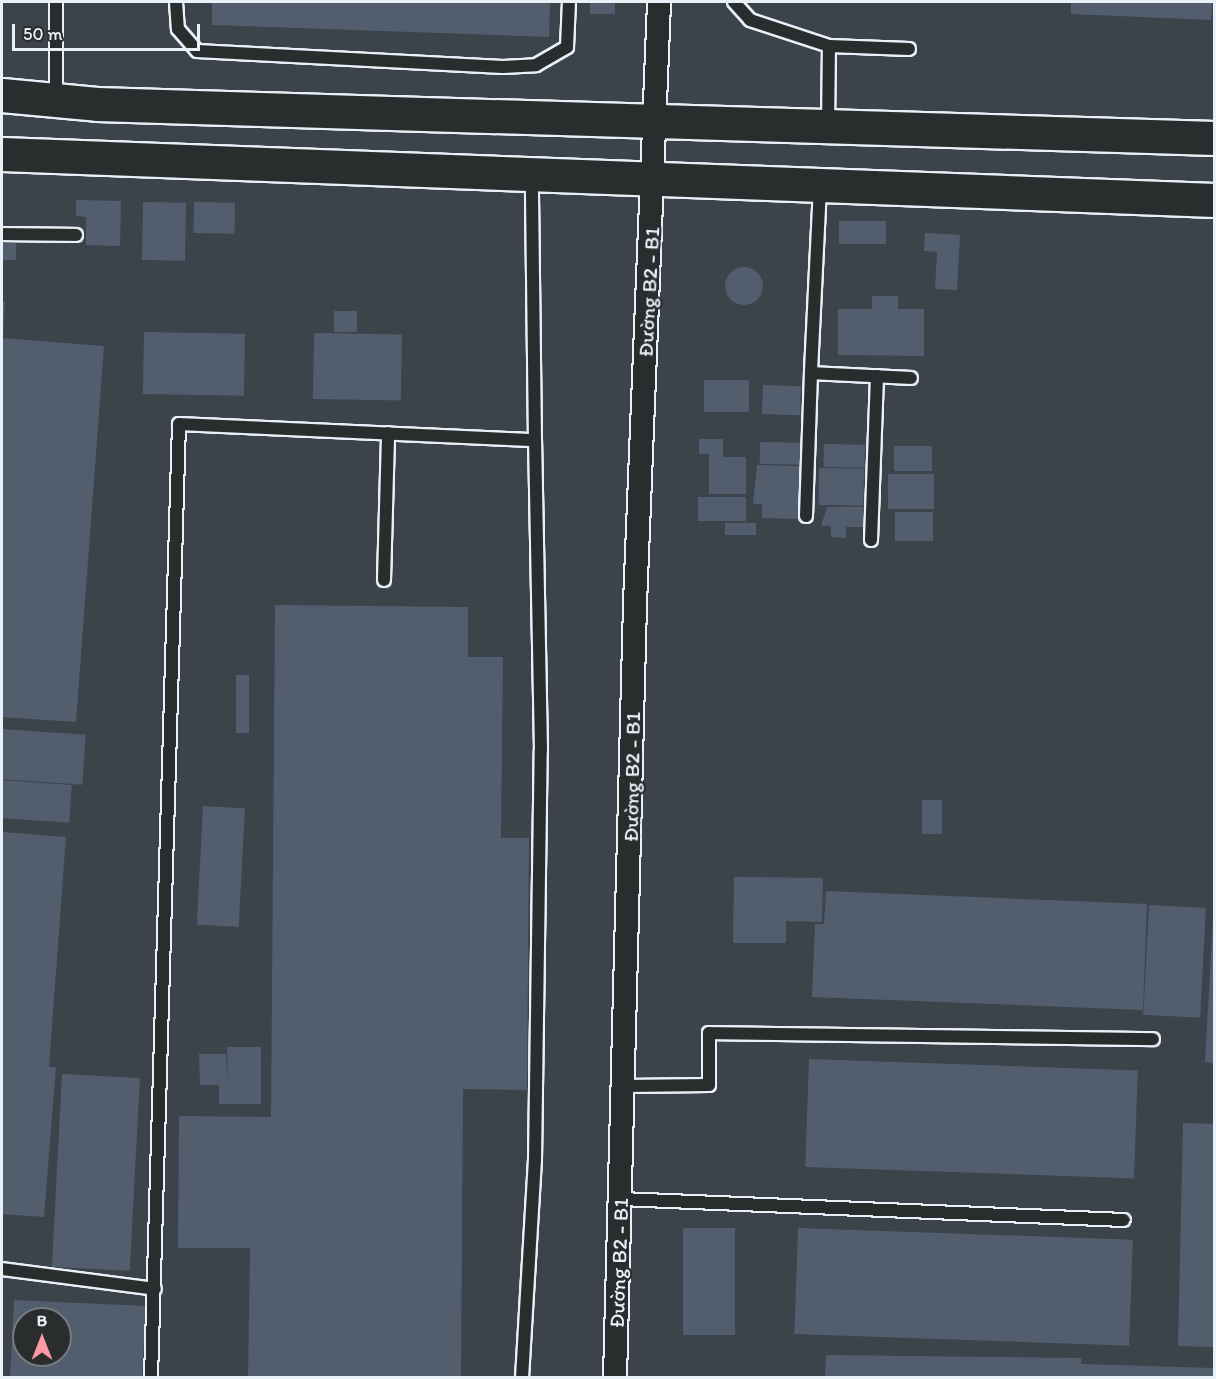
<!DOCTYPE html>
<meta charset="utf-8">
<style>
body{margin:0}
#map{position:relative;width:1216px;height:1379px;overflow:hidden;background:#32373b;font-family:Itim,sans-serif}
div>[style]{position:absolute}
.built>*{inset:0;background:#3c434a}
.building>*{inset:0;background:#525e6e;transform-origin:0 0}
.round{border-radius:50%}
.roads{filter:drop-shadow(2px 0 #e8f1f8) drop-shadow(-2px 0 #e8f1f8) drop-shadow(0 2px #e8f1f8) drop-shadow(0 -2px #e8f1f8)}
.lane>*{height:12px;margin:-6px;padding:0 6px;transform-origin:6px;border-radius:6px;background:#2a2d2e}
.street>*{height:22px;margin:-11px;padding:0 11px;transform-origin:11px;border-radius:11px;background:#2a2d2e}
.secondary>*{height:33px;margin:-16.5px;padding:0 16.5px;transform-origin:16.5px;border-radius:16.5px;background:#2a2d2e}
span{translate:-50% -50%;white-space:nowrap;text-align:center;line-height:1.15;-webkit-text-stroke:4.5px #2a2d2e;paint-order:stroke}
.street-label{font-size:21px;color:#e8f1f8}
.frame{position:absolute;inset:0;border:3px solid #e8f1f8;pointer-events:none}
.north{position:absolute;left:12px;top:1307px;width:60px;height:60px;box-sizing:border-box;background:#2a2d2e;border:2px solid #767b7f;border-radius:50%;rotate:0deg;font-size:16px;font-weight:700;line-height:24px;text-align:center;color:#e8f1f8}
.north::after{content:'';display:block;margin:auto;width:21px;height:27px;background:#ff9aa2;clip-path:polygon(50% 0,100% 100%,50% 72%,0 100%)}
.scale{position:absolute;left:12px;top:24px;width:188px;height:27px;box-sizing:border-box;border:3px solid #e8f1f8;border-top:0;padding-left:8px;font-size:18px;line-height:21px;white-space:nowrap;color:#e8f1f8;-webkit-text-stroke:4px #2a2d2e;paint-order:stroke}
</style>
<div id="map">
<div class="built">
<div style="clip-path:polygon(evenodd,2px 2px,1214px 2px,1214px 1377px,2px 1378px,2px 2px,24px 1319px,60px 1319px,60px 1355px,24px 1355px,24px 1319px)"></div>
</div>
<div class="building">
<div style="clip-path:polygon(212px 2px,550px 2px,549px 37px,212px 25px)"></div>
<div style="left:590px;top:2px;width:25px;height:12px"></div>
<div style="clip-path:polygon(1071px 2px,1212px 2px,1211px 20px,1071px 14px)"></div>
<div style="clip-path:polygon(76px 200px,121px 201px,120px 246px,86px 245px,86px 217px,76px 216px)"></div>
<div style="left:143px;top:202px;width:43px;height:58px;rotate:1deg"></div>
<div style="left:194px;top:202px;width:41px;height:31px;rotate:1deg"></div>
<div style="left:839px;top:221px;width:47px;height:23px"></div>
<div style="clip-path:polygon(925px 233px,960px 235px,957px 290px,935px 289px,937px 252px,924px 251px)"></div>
<div style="left:2px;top:243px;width:14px;height:17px"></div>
<div class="round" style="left:725px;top:267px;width:38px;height:38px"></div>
<div style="clip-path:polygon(872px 296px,898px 296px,898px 309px,924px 309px,924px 356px,838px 355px,838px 309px,872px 309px)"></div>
<div style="clip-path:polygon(2px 302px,5px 302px,3px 336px,2px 336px)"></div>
<div style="left:334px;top:311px;width:23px;height:21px"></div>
<div style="left:144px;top:332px;width:101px;height:62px;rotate:1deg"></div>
<div style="left:314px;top:333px;width:88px;height:66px;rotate:1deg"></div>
<div style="clip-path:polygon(2px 338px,104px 346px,76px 722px,2px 717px)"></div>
<div style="left:704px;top:380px;width:45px;height:32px"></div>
<div style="left:763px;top:385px;width:38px;height:29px;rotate:2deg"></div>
<div style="clip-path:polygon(699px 439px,723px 439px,723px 457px,746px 457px,746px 494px,709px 494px,709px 454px,699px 454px)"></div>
<div style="left:760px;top:442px;width:41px;height:22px;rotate:1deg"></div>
<div style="left:824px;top:444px;width:41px;height:23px;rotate:1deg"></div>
<div style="left:894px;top:446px;width:38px;height:25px"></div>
<div style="clip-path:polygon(757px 465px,800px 466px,800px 519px,762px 518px,762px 504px,753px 504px)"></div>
<div style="left:819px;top:468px;width:45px;height:37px;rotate:1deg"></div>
<div style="left:888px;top:474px;width:46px;height:35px"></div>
<div style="left:746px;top:497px;width:24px;height:48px;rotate:90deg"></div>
<div style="clip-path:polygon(827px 507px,864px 507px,863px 527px,846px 527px,846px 538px,831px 537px,831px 526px,821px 526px)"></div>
<div style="left:895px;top:512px;width:38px;height:29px"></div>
<div style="left:725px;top:523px;width:31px;height:12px"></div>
<div style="clip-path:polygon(275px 605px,468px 607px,468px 657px,503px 657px,501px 838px,529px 838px,527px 1090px,463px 1089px,461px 1378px,248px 1378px,250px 1248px,178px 1248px,179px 1116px,271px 1117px)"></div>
<div style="left:236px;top:675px;width:13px;height:58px"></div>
<div style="left:2px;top:729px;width:84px;height:50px;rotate:4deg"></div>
<div style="left:2px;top:780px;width:70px;height:38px;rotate:4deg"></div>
<div style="left:922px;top:800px;width:20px;height:34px"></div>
<div style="left:203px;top:806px;width:42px;height:119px;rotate:3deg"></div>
<div style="clip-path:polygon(2px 832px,66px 837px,49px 1067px,56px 1067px,44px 1217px,2px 1214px)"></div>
<div style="clip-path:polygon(734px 877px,823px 878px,822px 922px,786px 921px,786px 943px,733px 943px)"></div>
<div style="clip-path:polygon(826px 891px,1147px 904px,1143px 1010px,812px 997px,815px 924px,824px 924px)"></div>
<div style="left:1149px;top:905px;width:57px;height:110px;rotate:3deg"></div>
<div style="clip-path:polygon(1213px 920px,1214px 920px,1214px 1063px,1205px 1062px)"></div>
<div style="clip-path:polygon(227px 1047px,261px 1047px,261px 1104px,219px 1104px,219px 1085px,200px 1085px,199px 1054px,226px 1054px,228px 1086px)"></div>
<div style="left:809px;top:1059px;width:329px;height:108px;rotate:2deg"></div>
<div style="left:62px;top:1074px;width:78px;height:193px;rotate:3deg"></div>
<div style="clip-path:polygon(1183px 1123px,1214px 1124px,1214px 1347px,1178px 1346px)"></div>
<div style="left:683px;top:1228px;width:52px;height:107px"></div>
<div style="left:798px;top:1228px;width:335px;height:106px;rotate:2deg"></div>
<div style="clip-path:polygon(evenodd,14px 1300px,146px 1306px,142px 1378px,10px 1378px,14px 1300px,24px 1319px,60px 1319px,60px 1355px,24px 1355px,24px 1319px)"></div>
<div style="clip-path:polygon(826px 1355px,1081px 1358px,1081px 1364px,1214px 1368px,1214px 1378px,825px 1378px)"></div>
</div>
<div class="roads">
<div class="lane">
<div style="left:176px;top:2px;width:27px;rotate:86deg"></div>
<div style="left:178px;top:29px;width:29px;rotate:49deg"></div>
<div style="left:197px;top:51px;width:306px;rotate:3deg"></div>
<div style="left:503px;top:67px;width:33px;rotate:-3deg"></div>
<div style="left:536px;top:65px;width:36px;rotate:-30deg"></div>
<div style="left:567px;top:47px;width:45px;rotate:-87.5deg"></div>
<div style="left:734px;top:2px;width:24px;rotate:48deg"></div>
<div style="left:750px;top:20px;width:83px;rotate:18.2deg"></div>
<div style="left:829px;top:46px;width:80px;rotate:2.1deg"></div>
<div style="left:56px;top:98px;width:96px;rotate:-90deg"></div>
<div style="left:828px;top:126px;width:80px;rotate:-89.3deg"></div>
<div style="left:820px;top:187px;width:186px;rotate:92.8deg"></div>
<div style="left:811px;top:373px;width:100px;rotate:2.9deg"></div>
<div style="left:2px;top:234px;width:74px;rotate:0.8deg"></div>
<div style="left:806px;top:516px;width:143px;rotate:-88deg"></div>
<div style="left:871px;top:540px;width:164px;rotate:-87.9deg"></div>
<div style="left:384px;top:580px;width:147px;rotate:-88.4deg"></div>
<div style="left:625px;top:1086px;width:84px;rotate:-0.7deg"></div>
<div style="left:709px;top:1085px;width:52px;rotate:-90deg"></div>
<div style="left:709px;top:1033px;width:444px;rotate:0.8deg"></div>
<div style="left:621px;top:1199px;width:503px;rotate:2.39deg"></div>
<div style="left:2px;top:1269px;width:154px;rotate:7.4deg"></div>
<div style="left:151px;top:1378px;width:954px;rotate:-88.32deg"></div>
<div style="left:179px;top:424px;width:356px;rotate:2.6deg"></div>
<div style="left:535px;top:440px;width:264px;rotate:-90.7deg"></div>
<div style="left:522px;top:1378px;width:218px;rotate:-86.6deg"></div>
<div style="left:535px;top:1160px;width:410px;rotate:-89.2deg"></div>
<div style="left:541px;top:750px;width:310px;rotate:-91.1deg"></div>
</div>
<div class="street">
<div style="left:615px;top:1378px;width:775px;rotate:-88.52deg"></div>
<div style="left:635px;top:603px;width:601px;rotate:-87.71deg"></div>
</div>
<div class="secondary">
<div style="left:2px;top:95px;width:95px;rotate:5.4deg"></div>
<div style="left:97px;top:104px;width:1118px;rotate:1.74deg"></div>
<div style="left:2px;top:154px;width:1213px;rotate:2.17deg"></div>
</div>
</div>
<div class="street-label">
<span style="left:649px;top:292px;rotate:-87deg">Đường B2 - B1</span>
<span style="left:632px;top:777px;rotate:-89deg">Đường B2 - B1</span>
<span style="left:619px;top:1263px;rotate:-88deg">Đường B2 - B1</span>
</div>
<div class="frame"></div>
<div class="north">B</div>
<div class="scale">50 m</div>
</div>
